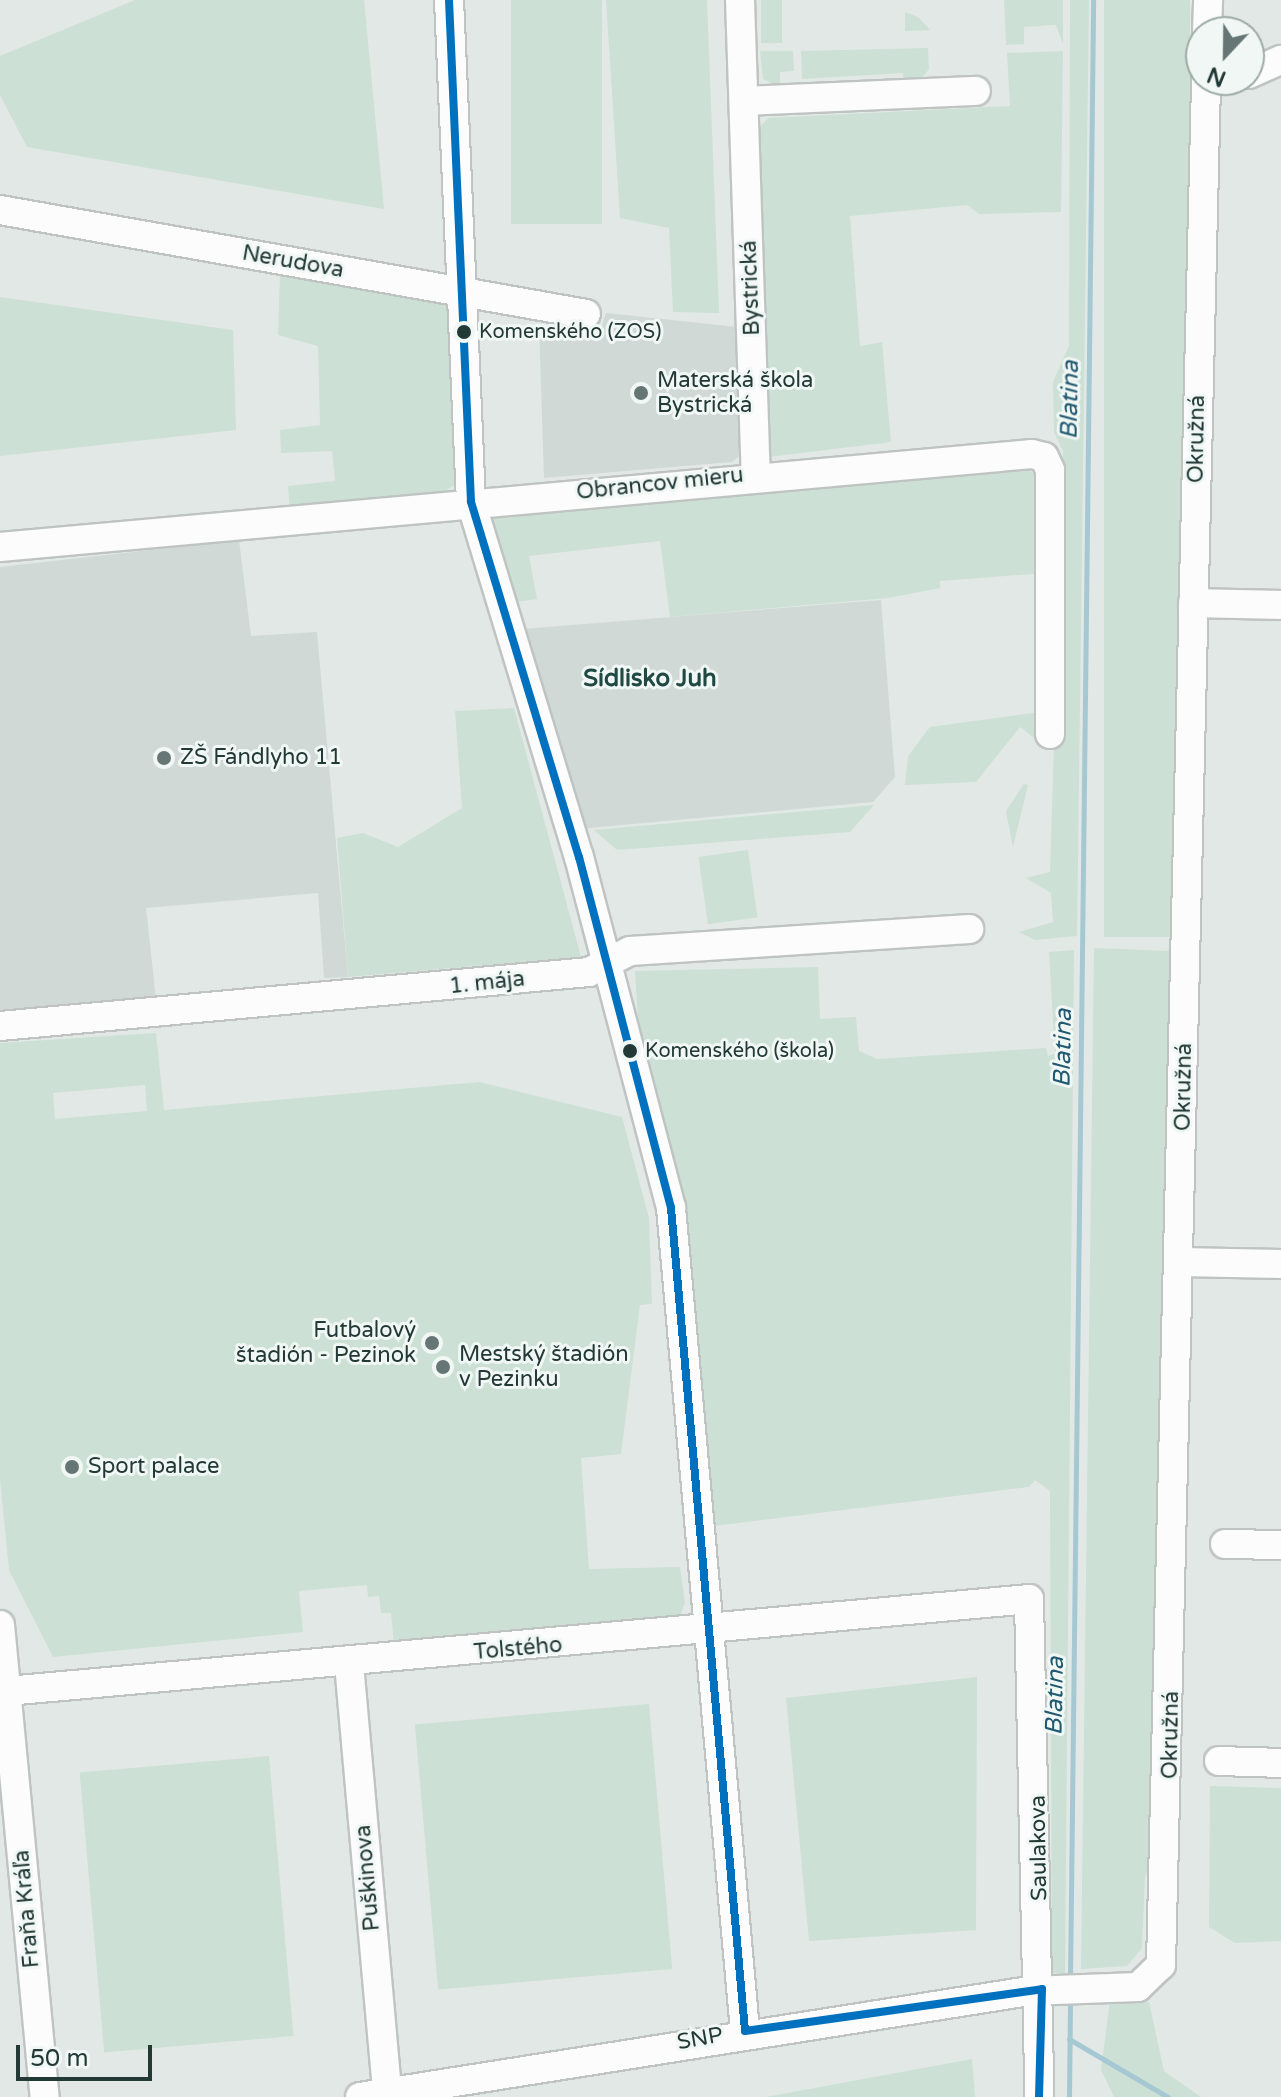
<!DOCTYPE html>
<meta charset="utf-8">
<style>
body{margin:0}
#map{position:relative;width:1281px;height:2097px;overflow:hidden;background:#e2e8e6;font-family:"Varela Round",sans-serif}
div>[style]{position:absolute}
.built>*{inset:0;background:#d1d9d6}
.green>*{inset:0;background:#cce0d5;transform-origin:0 0}
.stream>*{height:5px;margin:-2.5px;padding:0 2.5px;transform-origin:2.5px;border-radius:2.5px;background:#a6c8d3}
.roads{filter:drop-shadow(2px 0 #bfc4c3) drop-shadow(-2px 0 #bfc4c3) drop-shadow(0 2px #bfc4c3) drop-shadow(0 -2px #bfc4c3)}
.minor>*{height:28px;margin:-14px;padding:0 14px;transform-origin:14px;border-radius:14px;background:#fbfcfb}
.bus-1>*{height:8px;margin:-4px;padding:0 4px;transform-origin:4px;border-radius:4px;background:#0071bf}
.dots>*{width:22px;height:22px;translate:-50% -50%;box-sizing:border-box;border:4px solid #f0f7f4;border-radius:50%}
span{translate:-50% -50%;white-space:nowrap;text-align:center;line-height:1.15;-webkit-text-stroke:6px #f0f7f4;paint-order:stroke}
.bus-label{font-size:20px;color:#223936}
.left{translate:0 -50%;text-align:left}
.street-label{font-size:22px;color:#223936}
.poi-label{font-size:22px;color:#223936}
.right{translate:-100% -50%;text-align:right}
.water-label{font-size:24px;color:#215970;font-style:italic}
.neighbourhood-label{font-size:24px;color:#204944;font-weight:700}
.north{position:absolute;left:1185px;top:16px;width:80px;height:80px;box-sizing:border-box;background:#f0f7f4;border:2px solid #9eaba8;border-radius:50%;rotate:202deg;font-size:22px;font-weight:700;line-height:32px;text-align:center;color:#223936}
.north::after{content:'';display:block;margin:auto;width:28px;height:36px;background:#657674;clip-path:polygon(50% 0,100% 100%,50% 72%,0 100%)}
.scale{position:absolute;left:16px;top:2045px;width:136px;height:36px;box-sizing:border-box;border:4px solid #223936;border-top:0;padding-left:10px;font-size:24px;line-height:28px;white-space:nowrap;color:#223936;-webkit-text-stroke:6px #f0f7f4;paint-order:stroke}
</style>
<div id="map">
<div class="built">
<div style="clip-path:polygon(606px 313px,738px 327px,743px 453px,732px 462px,544px 478px,539px 325px,586px 333px,588px 325px,602px 326px)"></div>
<div style="clip-path:polygon(239px 540px,251px 636px,317px 632px,348px 977px,324px 978px,318px 893px,146px 908px,156px 999px,0 1011px,0 567px)"></div>
<div style="clip-path:polygon(881px 600px,895px 777px,873px 802px,578px 829px,522px 629px)"></div>
</div>
<div class="green">
<div style="clip-path:polygon(135px 0,364px 0,384px 209px,27px 147px,0 95px,0 56px)"></div>
<div style="left:511px;top:0;width:91px;height:224px"></div>
<div style="clip-path:polygon(606px 0,707px 0,719px 313px,673px 312px,669px 228px,620px 218px)"></div>
<div style="left:761px;top:0;width:21px;height:43px"></div>
<div style="clip-path:polygon(1004px 0,1063px 0,1063px 44px,1056px 25px,1024px 27px,1024px 44px,1006px 45px)"></div>
<div style="clip-path:polygon(1070px 0,1089px 0,1077px 936px,1035px 940px,1019px 932px,1053px 922px,1051px 893px,1026px 878px,1050px 872px,1063px 451px,1054px 432px,1053px 382px,1069px 346px)"></div>
<div style="left:1104px;top:0;width:86px;height:937px"></div>
<div style="clip-path:polygon(905px 12px,918px 17px,930px 30px,905px 31px)"></div>
<div style="clip-path:polygon(928px 48px,929px 69px,916px 85px,904px 87px,903px 73px,802px 79px,801px 51px)"></div>
<div style="clip-path:polygon(760px 51px,793px 51px,794px 71px,780px 72px,780px 87px,763px 79px)"></div>
<div style="clip-path:polygon(1063px 51px,1061px 212px,979px 214px,967px 205px,850px 216px,860px 346px,882px 342px,891px 442px,769px 457px,759px 128px,768px 118px,1010px 106px,1007px 53px)"></div>
<div style="clip-path:polygon(280px 274px,453px 303px,456px 484px,440px 494px,290px 511px,288px 486px,335px 481px,332px 451px,281px 453px,280px 430px,320px 425px,318px 346px,278px 335px)"></div>
<div style="clip-path:polygon(0 297px,233px 330px,236px 430px,0 456px)"></div>
<div style="clip-path:polygon(1029px 470px,1042px 482px,1044px 573px,940px 581px,940px 588px,888px 598px,670px 617px,660px 541px,529px 556px,537px 599px,517px 602px,491px 515px)"></div>
<div style="clip-path:polygon(514px 708px,581px 957px,348px 977px,337px 838px,363px 833px,398px 847px,462px 808px,455px 711px)"></div>
<div style="clip-path:polygon(1040px 712px,1037px 740px,1020px 727px,976px 782px,905px 785px,908px 756px,930px 727px)"></div>
<div style="clip-path:polygon(1024px 784px,1028px 785px,1013px 847px,1006px 811px)"></div>
<div style="clip-path:polygon(874px 805px,850px 832px,617px 850px,594px 830px)"></div>
<div style="left:748px;top:850px;width:68px;height:50px;rotate:82deg"></div>
<div style="clip-path:polygon(1094px 948px,1171px 951px,1156px 1848px,1145px 1877px,1142px 1948px,1127px 1966px,1081px 1969px)"></div>
<div style="clip-path:polygon(1074px 950px,1065px 1974px,1052px 1973px,1050px 1491px,1035px 1480px,1029px 1487px,714px 1526px,687px 1206px,638px 1021px,635px 971px,818px 967px,820px 1019px,856px 1017px,859px 1051px,877px 1059px,1046px 1048px,1048px 1056px,1055px 1054px,1049px 952px)"></div>
<div style="clip-path:polygon(evenodd,156px 1033px,164px 1110px,479px 1082px,622px 1117px,649px 1218px,652px 1304px,640px 1305px,621px 1454px,581px 1458px,589px 1569px,680px 1567px,685px 1603px,678px 1621px,394px 1645px,391px 1613px,381px 1613px,379px 1596px,368px 1597px,367px 1585px,299px 1591px,303px 1632px,53px 1657px,9px 1570px,0 1479px,0 1043px,156px 1033px,145px 1085px,147px 1111px,55px 1119px,53px 1093px,145px 1085px)"></div>
<div style="clip-path:polygon(977px 1677px,976px 1930px,809px 1941px,786px 1698px)"></div>
<div style="left:649px;top:1704px;width:266px;height:235px;rotate:85deg"></div>
<div style="left:269px;top:1756px;width:281px;height:190px;rotate:85deg"></div>
<div style="clip-path:polygon(1210px 1786px,1281px 1788px,1281px 1941px,1235px 1943px,1209px 1927px)"></div>
<div style="clip-path:polygon(1110px 2000px,1149px 2002px,1164px 2071px,1201px 2097px,1114px 2097px,1101px 2070px)"></div>
<div style="clip-path:polygon(972px 2059px,975px 2097px,766px 2097px)"></div>
</div>
<div class="stream">
<div style="left:1070px;top:1980px;width:1980px;rotate:-89.33deg"></div>
<div style="left:1069px;top:2039px;width:115px;rotate:30.4deg"></div>
<div style="left:1069px;top:2097px;width:99px;rotate:-89.4deg"></div>
</div>
<div class="roads">
<div class="minor">
<div style="left:449px;top:0;width:502px;rotate:87.49deg"></div>
<div style="left:471px;top:502px;width:371px;rotate:73.1deg"></div>
<div style="left:579px;top:857px;width:363px;rotate:75.3deg"></div>
<div style="left:671px;top:1208px;width:826px;rotate:84.86deg"></div>
<div style="left:740px;top:0;width:474px;rotate:88.1deg"></div>
<div style="left:1207px;top:32px;width:32px;rotate:-88deg"></div>
<div style="left:1249px;top:74px;width:35px;rotate:-24deg"></div>
<div style="left:746px;top:101px;width:230px;rotate:-2.5deg"></div>
<div style="left:0;top:210px;width:595px;rotate:10.06deg"></div>
<div style="left:0;top:547px;width:1036px;rotate:-5.15deg"></div>
<div style="left:1032px;top:454px;width:12px;rotate:14deg"></div>
<div style="left:1044px;top:457px;width:14px;rotate:65deg"></div>
<div style="left:1050px;top:470px;width:264px;rotate:90deg"></div>
<div style="left:1193px;top:603px;width:88px;rotate:1.3deg"></div>
<div style="left:0;top:1026px;width:591px;rotate:-5.24deg"></div>
<div style="left:589px;top:972px;width:46px;rotate:-27.1deg"></div>
<div style="left:630px;top:951px;width:340px;rotate:-3.7deg"></div>
<div style="left:1181px;top:1262px;width:100px;rotate:1.1deg"></div>
<div style="left:1225px;top:1544px;width:56px;rotate:1deg"></div>
<div style="left:0;top:1625px;width:474px;rotate:84.6deg"></div>
<div style="left:349px;top:1664px;width:430px;rotate:84.9deg"></div>
<div style="left:7px;top:1691px;width:1026px;rotate:-5.14deg"></div>
<div style="left:1029px;top:1599px;width:498px;rotate:88.8deg"></div>
<div style="left:1219px;top:1761px;width:62px;rotate:1.8deg"></div>
<div style="left:360px;top:2097px;width:677px;rotate:-9deg"></div>
<div style="left:1029px;top:1991px;width:109px;rotate:-2.1deg"></div>
<div style="left:1138px;top:1987px;width:32px;rotate:-44deg"></div>
<div style="left:1161px;top:1965px;width:1886px;rotate:-88.63deg"></div>
</div>
</div>
<div class="bus-1">
<div style="left:449px;top:0;width:502px;rotate:87.49deg"></div>
<div style="left:471px;top:502px;width:371px;rotate:73.1deg"></div>
<div style="left:579px;top:857px;width:363px;rotate:75.3deg"></div>
<div style="left:671px;top:1208px;width:826px;rotate:84.86deg"></div>
<div style="left:745px;top:2031px;width:300px;rotate:-8deg"></div>
<div style="left:1042px;top:1989px;width:108px;rotate:91.6deg"></div>
</div>
<div class="dots">
<div style="left:464px;top:332px;background:#223936"></div>
<div style="left:641px;top:393px;background:#657674"></div>
<div style="left:164px;top:758px;background:#657674"></div>
<div style="left:630px;top:1051px;background:#223936"></div>
<div style="left:432px;top:1343px;background:#657674"></div>
<div style="left:443px;top:1367px;background:#657674"></div>
<div style="left:72px;top:1467px;background:#657674"></div>
</div>
<div class="bus-label">
<span class="left" style="left:479px;top:332px">Komenského (ZOS)</span>
<span class="left" style="left:645px;top:1051px">Komenského (škola)</span>
</div>
<div class="street-label">
<span style="left:293px;top:262px;rotate:10deg">Nerudova</span>
<span style="left:751px;top:288px;rotate:-92deg">Bystrická</span>
<span style="left:1197px;top:439px;rotate:-89deg">Okružná</span>
<span style="left:660px;top:484px;rotate:-6deg">Obrancov mieru</span>
<span style="left:487px;top:983px;rotate:-6deg">1. mája</span>
<span style="left:1184px;top:1087px;rotate:-89deg">Okružná</span>
<span style="left:518px;top:1649px;rotate:-5deg">Tolstého</span>
<span style="left:1171px;top:1735px;rotate:-89deg">Okružná</span>
<span style="left:1039px;top:1848px;rotate:-91deg">Saulakova</span>
<span style="left:368px;top:1878px;rotate:-95deg">Puškinova</span>
<span style="left:27px;top:1909px;rotate:-95deg">Fraňa Kráľa</span>
<span style="left:700px;top:2039px;rotate:-10deg">SNP</span>
</div>
<div class="poi-label">
<span class="left" style="left:657px;top:393px">Materská škola<br>Bystrická</span>
<span class="left" style="left:180px;top:758px">ZŠ Fándlyho 11</span>
<span class="right" style="left:416px;top:1343px">Futbalový<br>štadión - Pezinok</span>
<span class="left" style="left:459px;top:1367px">Mestský štadión<br>v Pezinku</span>
<span class="left" style="left:88px;top:1467px">Sport palace</span>
</div>
<div class="water-label">
<span style="left:1070px;top:400px;rotate:-89deg">Blatina</span>
<span style="left:1063px;top:1048px;rotate:-89deg">Blatina</span>
<span style="left:1055px;top:1696px;rotate:-89deg">Blatina</span>
</div>
<div class="neighbourhood-label">
<span style="left:650px;top:679px">Sídlisko Juh</span>
</div>
<div class="north">N</div>
<div class="scale">50 m</div>
</div>
